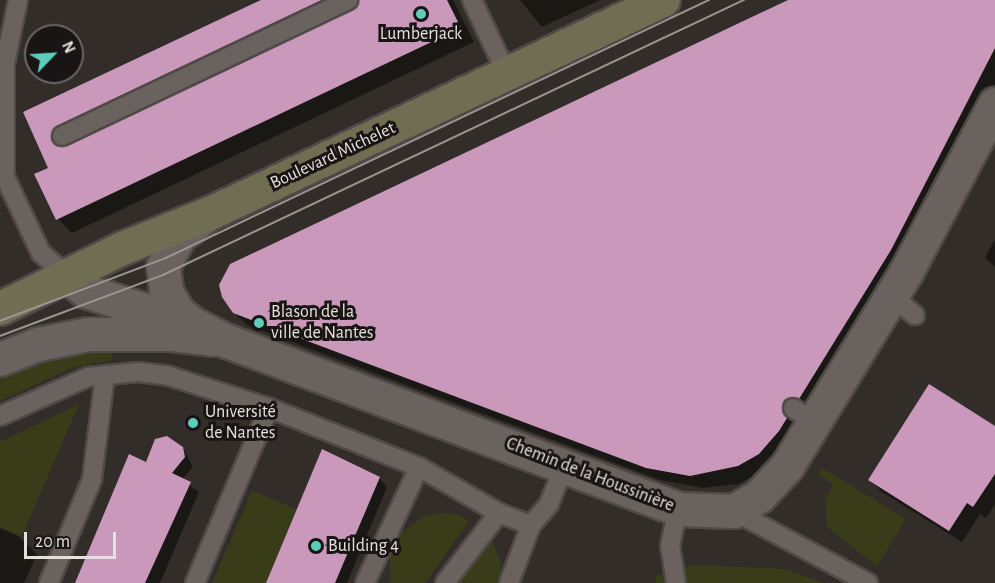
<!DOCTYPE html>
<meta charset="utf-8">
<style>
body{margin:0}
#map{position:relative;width:995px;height:583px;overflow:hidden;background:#322d29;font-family:"Alegreya Sans",sans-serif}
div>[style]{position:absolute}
.green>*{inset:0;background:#393c19}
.shadow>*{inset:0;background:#0007}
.building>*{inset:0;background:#c998ba}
.roads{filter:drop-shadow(2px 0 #4f4a47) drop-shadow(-2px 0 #4f4a47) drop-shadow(0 2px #4f4a47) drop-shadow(0 -2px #4f4a47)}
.lane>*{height:18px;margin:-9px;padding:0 9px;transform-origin:9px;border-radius:9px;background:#69625f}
.street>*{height:33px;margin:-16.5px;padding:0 16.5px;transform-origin:16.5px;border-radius:16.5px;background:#69625f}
.secondary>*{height:33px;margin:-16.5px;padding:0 16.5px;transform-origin:16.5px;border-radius:16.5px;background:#706e52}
.tram>*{height:1.5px;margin:-0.75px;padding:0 0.75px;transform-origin:0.75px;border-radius:0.75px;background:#999592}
.dots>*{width:16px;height:16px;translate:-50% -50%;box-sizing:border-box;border:3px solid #181514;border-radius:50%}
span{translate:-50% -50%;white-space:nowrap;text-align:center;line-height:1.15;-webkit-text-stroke:6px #181514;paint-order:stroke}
.poi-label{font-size:18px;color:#e4e1de}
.left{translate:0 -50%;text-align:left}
.street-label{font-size:18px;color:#e4e1de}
.north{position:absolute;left:24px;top:24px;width:60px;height:60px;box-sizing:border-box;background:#181514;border:2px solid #6a6765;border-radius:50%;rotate:65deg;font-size:16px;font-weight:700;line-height:24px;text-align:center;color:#e4e1de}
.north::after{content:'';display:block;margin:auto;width:21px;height:27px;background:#5cceba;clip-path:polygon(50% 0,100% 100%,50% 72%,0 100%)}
.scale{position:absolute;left:24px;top:532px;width:92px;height:27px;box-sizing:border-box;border:3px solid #e4e1de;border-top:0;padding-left:8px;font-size:18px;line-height:21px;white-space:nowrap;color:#e4e1de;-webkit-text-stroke:4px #181514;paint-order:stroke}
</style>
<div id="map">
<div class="green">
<div style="clip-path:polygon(112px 350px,112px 360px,74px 367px,0 401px,0 377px,55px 359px)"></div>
<div style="clip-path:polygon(79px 404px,22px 536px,0 527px,0 442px)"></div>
<div style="clip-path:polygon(822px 468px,906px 519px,877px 566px,827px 527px,825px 500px,833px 484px,818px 475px)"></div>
<div style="clip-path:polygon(252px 491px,297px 509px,266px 583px,212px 583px)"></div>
<div style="clip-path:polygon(438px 513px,458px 514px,469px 521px,425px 583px,391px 583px,389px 556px,401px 533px,423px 517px)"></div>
<div style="clip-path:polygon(492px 540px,501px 564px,498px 583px,457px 583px)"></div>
<div style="clip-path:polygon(694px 565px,785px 569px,824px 583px,655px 583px,657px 575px)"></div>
</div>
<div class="shadow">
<div style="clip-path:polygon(evenodd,264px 0,453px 0,474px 42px,72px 233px,58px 219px,36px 175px,50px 169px,25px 113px,264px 0,357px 4px,354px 11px,64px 149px,71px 139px,357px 4px)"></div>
<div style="clip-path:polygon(520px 0,600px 0,542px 27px)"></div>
<div style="clip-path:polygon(792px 0,995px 0,995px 84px,903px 263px,812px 410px,795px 415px,794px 426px,764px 471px,738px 484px,703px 488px,660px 480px,247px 325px,234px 312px)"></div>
<div style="clip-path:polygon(995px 239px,995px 267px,985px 258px)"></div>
<div style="clip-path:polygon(995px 428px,995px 504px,986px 518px,980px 514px,962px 542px,882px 492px,870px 480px)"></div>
<div style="clip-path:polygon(167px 438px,184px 450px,193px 467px,182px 479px,199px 492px,160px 583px,77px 583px,147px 464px)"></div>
<div style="clip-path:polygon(379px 478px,387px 487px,347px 583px,267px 583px)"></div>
<div style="clip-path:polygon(0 528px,18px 536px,37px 554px,24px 583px,0 583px)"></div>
</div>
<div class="building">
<div style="clip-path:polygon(261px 0,322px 0,57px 126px,51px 135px,52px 141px,67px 146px,353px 10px,359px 0,447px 0,461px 28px,56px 220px,34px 174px,48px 168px,23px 112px)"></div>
<div style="clip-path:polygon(788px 0,995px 0,995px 48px,891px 250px,799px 399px,789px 398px,784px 402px,783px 412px,787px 418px,779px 431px,759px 454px,738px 466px,690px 476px,646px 468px,233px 313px,222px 297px,219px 285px,230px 264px)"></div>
<div style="clip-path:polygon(929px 384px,995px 426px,995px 474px,973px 507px,967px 503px,949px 531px,868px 480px)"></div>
<div style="clip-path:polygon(167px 436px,183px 447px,185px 457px,172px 473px,191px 482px,145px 583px,75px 583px,129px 454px,146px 462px,155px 439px)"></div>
<div style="clip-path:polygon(322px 449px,380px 477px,335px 583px,266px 583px)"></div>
</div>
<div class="roads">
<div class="lane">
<div style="left:18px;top:0;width:65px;rotate:101.5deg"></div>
<div style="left:5px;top:64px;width:113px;rotate:90deg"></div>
<div style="left:5px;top:177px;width:84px;rotate:64.7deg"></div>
<div style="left:41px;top:253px;width:33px;rotate:41deg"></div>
<div style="left:472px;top:0;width:84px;rotate:64.7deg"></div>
<div style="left:62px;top:136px;width:317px;rotate:-25.4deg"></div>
<div style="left:892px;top:296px;width:30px;rotate:40deg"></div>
<div style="left:793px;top:408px;width:24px;rotate:35deg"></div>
<div style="left:0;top:416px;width:96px;rotate:-23.9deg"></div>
<div style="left:88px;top:377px;width:50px;rotate:-5.7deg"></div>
<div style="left:138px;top:372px;width:31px;rotate:7deg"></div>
<div style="left:169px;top:376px;width:105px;rotate:17.7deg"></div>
<div style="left:269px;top:408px;width:161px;rotate:21.5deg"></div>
<div style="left:419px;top:467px;width:92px;rotate:29.9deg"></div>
<div style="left:499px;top:513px;width:34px;rotate:21deg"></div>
<div style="left:734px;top:511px;width:152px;rotate:28.2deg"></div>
<div style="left:49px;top:583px;width:113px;rotate:-67.5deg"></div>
<div style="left:92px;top:479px;width:105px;rotate:-82.9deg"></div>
<div style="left:195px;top:583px;width:190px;rotate:-67.1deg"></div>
<div style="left:365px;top:583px;width:128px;rotate:-65deg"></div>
<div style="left:445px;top:583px;width:88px;rotate:-52.4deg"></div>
<div style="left:509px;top:583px;width:62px;rotate:-69.2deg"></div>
<div style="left:531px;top:525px;width:28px;rotate:-49deg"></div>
<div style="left:549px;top:504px;width:40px;rotate:-68deg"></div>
<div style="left:676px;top:583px;width:37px;rotate:-99deg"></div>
<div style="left:670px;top:546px;width:38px;rotate:-78deg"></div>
</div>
<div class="street">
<div style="left:204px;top:217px;width:31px;rotate:143deg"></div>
<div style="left:179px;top:236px;width:34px;rotate:118deg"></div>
<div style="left:163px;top:266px;width:26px;rotate:83deg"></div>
<div style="left:166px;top:292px;width:23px;rotate:59deg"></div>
<div style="left:178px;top:312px;width:19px;rotate:39deg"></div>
<div style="left:193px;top:324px;width:38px;rotate:27deg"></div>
<div style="left:227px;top:341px;width:481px;rotate:20.4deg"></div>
<div style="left:678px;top:509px;width:56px;rotate:2deg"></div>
<div style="left:734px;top:511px;width:29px;rotate:-31deg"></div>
<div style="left:759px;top:496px;width:41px;rotate:-47deg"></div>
<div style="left:787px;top:466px;width:230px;rotate:-58.5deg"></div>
<div style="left:907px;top:270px;width:188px;rotate:-62.1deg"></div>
<div style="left:66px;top:275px;width:26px;rotate:39deg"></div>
<div style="left:86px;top:291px;width:98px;rotate:17.9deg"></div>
<div style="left:0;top:359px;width:41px;rotate:-21.5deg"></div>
<div style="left:38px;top:344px;width:51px;rotate:-11.3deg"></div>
<div style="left:88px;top:334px;width:84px"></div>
<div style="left:172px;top:334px;width:41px;rotate:7deg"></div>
</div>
<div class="secondary">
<div style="left:0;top:308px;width:136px;rotate:-26.2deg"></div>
<div style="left:122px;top:248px;width:99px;rotate:-21.9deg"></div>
<div style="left:214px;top:211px;width:496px;rotate:-25.2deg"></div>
</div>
</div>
<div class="tram">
<div style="left:0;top:321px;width:178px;rotate:-20.8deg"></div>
<div style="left:166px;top:258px;width:601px;rotate:-25.41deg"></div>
<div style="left:0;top:336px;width:174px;rotate:-20.5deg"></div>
<div style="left:163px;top:275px;width:643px;rotate:-25.33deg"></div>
</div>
<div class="dots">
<div style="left:421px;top:14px;background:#5cceba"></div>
<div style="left:259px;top:323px;background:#5cceba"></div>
<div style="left:193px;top:423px;background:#5cceba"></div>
<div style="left:316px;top:546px;background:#5cceba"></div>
</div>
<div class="poi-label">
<span style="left:421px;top:34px">Lumberjack</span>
<span class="left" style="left:271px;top:323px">Blason de la<br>ville de Nantes</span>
<span class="left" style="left:205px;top:423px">Université<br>de Nantes</span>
<span class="left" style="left:328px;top:546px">Building 4</span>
</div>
<div class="street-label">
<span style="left:333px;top:156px;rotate:-25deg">Boulevard Michelet</span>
<span style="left:590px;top:475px;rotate:21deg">Chemin de la Houssinière</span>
</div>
<div class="north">N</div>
<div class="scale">20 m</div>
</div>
